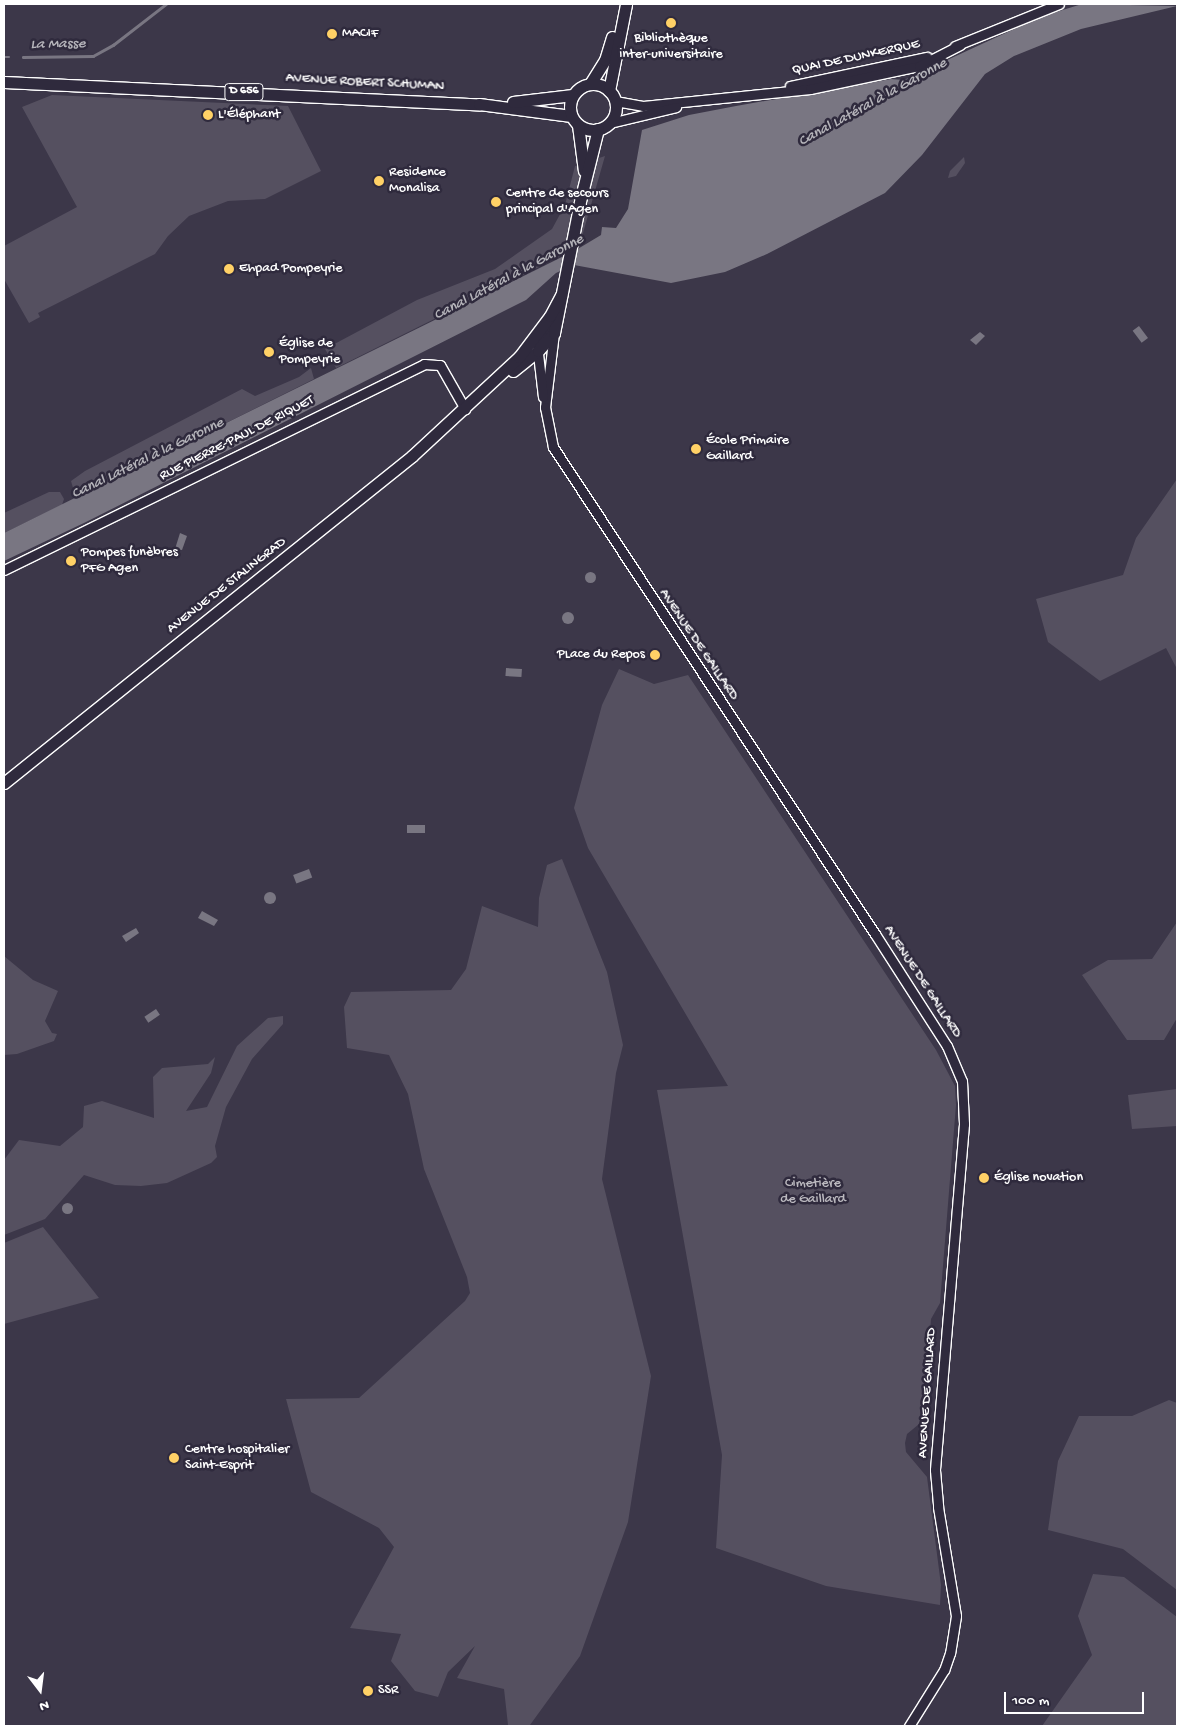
<!DOCTYPE html>
<meta charset="utf-8">
<style>
body{margin:0}
#map{position:relative;width:1181px;height:1730px;overflow:hidden;background:#3c3749;font-family:"Gochi Hand",sans-serif}
div>[style]{position:absolute}
.green>*{inset:0;background:#555060}
.water>*{inset:0;background:#797682;transform-origin:0 0}
.round{border-radius:50%}
.stream>*{height:2.5px;margin:-1.25px;padding:0 1.25px;transform-origin:1.25px;border-radius:1.25px;background:#797682}
.roads{filter:drop-shadow(1px 0 #fff) drop-shadow(-1px 0 #fff) drop-shadow(0 1px #fff) drop-shadow(0 -1px #fff)}
.minor>*{height:9px;margin:-4.5px;padding:0 4.5px;transform-origin:4.5px;border-radius:4.5px;background:#2f2a3d}
.major>*{height:11px;margin:-5.5px;padding:0 5.5px;transform-origin:5.5px;border-radius:5.5px;background:#2f2a3d}
.major>.ring{margin:-5.5px;padding:0;box-sizing:content-box;background:none;border:11px solid #2f2a3d;border-radius:50%}
.dots>*{width:14px;height:14px;translate:-50% -50%;box-sizing:border-box;border:2px solid #2f2a3d;border-radius:50%}
span{translate:-50% -50%;white-space:nowrap;text-align:center;line-height:1.15;-webkit-text-stroke:5px #2f2a3d;paint-order:stroke}
.shield-label span{padding:1px 4px;background:#2f2a3d;border:1px solid;border-radius:4px;-webkit-text-stroke-width:0}
.shield-label{font-size:12px;color:#fff;font-weight:700}
.poi-label{font-size:14px;color:#fff}
.left{translate:0 -50%;text-align:left}
.right{translate:-100% -50%;text-align:right}
.street-label{font-size:14px;color:#fff}
.park-label{font-size:14px;color:#bbb9bf}
.water-label{font-size:15px;color:#b5b4ba;font-style:italic}
.frame{position:absolute;inset:0;border:5px solid #fff;pointer-events:none}
.north{position:absolute;left:15px;top:1665px;width:50px;height:50px;-webkit-text-stroke:4px #2f2a3d;paint-order:stroke;rotate:165deg;font-size:14px;font-weight:700;line-height:20px;text-align:center;color:#fff}
.north::after{content:'';display:block;margin:auto;width:18px;height:22px;background:#fff;clip-path:polygon(50% 0,100% 100%,50% 72%,0 100%)}
.scale{position:absolute;left:1004px;top:1692px;width:140px;height:22px;box-sizing:border-box;border:2px solid #fff;border-top:0;padding-left:6px;font-size:15px;line-height:18px;white-space:nowrap;color:#fff;-webkit-text-stroke:4px #2f2a3d;paint-order:stroke}
</style>
<div id="map">
<div class="green">
<div style="clip-path:polygon(52px 95px,288px 106px,321px 171px,265px 199px,228px 201px,189px 216px,168px 236px,155px 254px,38px 313px,40px 317px,29px 323px,4px 279px,4px 246px,77px 207px,22px 107px)"></div>
<div style="clip-path:polygon(605px 156px,579px 247px,336px 368px,325px 349px,417px 300px,495px 269px,552px 229px,565px 205px,575px 166px)"></div>
<div style="clip-path:polygon(964px 157px,965px 163px,956px 176px,948px 178px,950px 171px)"></div>
<div style="clip-path:polygon(311px 368px,314px 379px,76px 498px,71px 481px,85px 471px,242px 389px,255px 396px,299px 377px)"></div>
<div style="clip-path:polygon(1177px 479px,1177px 669px,1166px 648px,1100px 681px,1048px 642px,1036px 599px,1123px 575px,1136px 538px)"></div>
<div style="clip-path:polygon(49px 492px,60px 492px,64px 499px,62px 505px,4px 533px,4px 513px)"></div>
<div style="clip-path:polygon(619px 669px,654px 684px,688px 675px,936px 1050px,955px 1086px,956px 1105px,940px 1303px,931px 1319px,924px 1420px,907px 1434px,905px 1443px,906px 1452px,927px 1477px,941px 1585px,940px 1605px,826px 1586px,716px 1548px,722px 1455px,657px 1090px,728px 1086px,588px 848px,574px 808px,602px 705px)"></div>
<div style="clip-path:polygon(562px 859px,607px 972px,623px 1045px,616px 1073px,602px 1179px,651px 1376px,628px 1522px,580px 1656px,530px 1725px,508px 1725px,504px 1689px,457px 1678px,475px 1646px,448px 1672px,438px 1697px,415px 1691px,391px 1661px,401px 1634px,350px 1628px,394px 1547px,379px 1528px,311px 1492px,286px 1399px,359px 1398px,465px 1301px,470px 1293px,467px 1277px,424px 1169px,408px 1094px,389px 1055px,347px 1048px,344px 1007px,351px 992px,451px 990px,466px 969px,482px 906px,538px 927px,539px 898px,547px 865px)"></div>
<div style="clip-path:polygon(1177px 922px,1177px 1018px,1164px 1040px,1127px 1040px,1082px 975px,1108px 960px,1152px 959px)"></div>
<div style="clip-path:polygon(4px 956px,33px 980px,58px 991px,45px 1021px,52px 1033px,57px 1034px,54px 1041px,17px 1054px,4px 1055px)"></div>
<div style="clip-path:polygon(283px 1016px,283px 1024px,252px 1059px,226px 1107px,215px 1146px,217px 1157px,211px 1163px,167px 1183px,141px 1186px,115px 1185px,84px 1175px,45px 1219px,4px 1235px,4px 1160px,19px 1140px,60px 1146px,83px 1127px,84px 1106px,102px 1101px,154px 1118px,153px 1077px,162px 1068px,208px 1064px,215px 1057px,211px 1073px,186px 1111px,207px 1107px,237px 1046px,268px 1018px)"></div>
<div style="clip-path:polygon(1177px 1089px,1177px 1126px,1132px 1129px,1128px 1095px)"></div>
<div style="clip-path:polygon(43px 1227px,99px 1298px,4px 1324px,4px 1243px)"></div>
<div style="clip-path:polygon(1169px 1400px,1177px 1403px,1177px 1590px,1123px 1549px,1048px 1530px,1058px 1461px,1079px 1416px,1132px 1416px)"></div>
<div style="clip-path:polygon(1093px 1574px,1124px 1577px,1177px 1617px,1177px 1726px,1042px 1726px,1092px 1655px,1078px 1616px)"></div>
</div>
<div class="water">
<div style="clip-path:polygon(1082px 4px,1177px 6px,1081px 29px,1014px 56px,985px 74px,922px 155px,885px 193px,767px 254px,725px 272px,671px 283px,574px 265px,556px 273px,526px 300px,86px 522px,4px 561px,4px 533px,576px 250px,601px 235px,602px 227px,616px 228px,628px 209px,642px 130px,689px 115px,736px 106px,891px 79px,904px 80px,1040px 17px)"></div>
<div style="left:1139px;top:326px;width:15px;height:8px;rotate:53deg"></div>
<div style="clip-path:polygon(980px 332px,985px 336px,976px 345px,970px 340px)"></div>
<div style="clip-path:polygon(180px 533px,187px 536px,182px 550px,175px 549px)"></div>
<div class="round" style="left:584.5px;top:571.5px;width:11px;height:11px"></div>
<div class="round" style="left:562px;top:612px;width:12px;height:12px"></div>
<div style="left:506px;top:668px;width:16px;height:8px;rotate:4deg"></div>
<div style="left:425px;top:825px;width:8px;height:18px;rotate:90deg"></div>
<div style="left:309px;top:869px;width:9px;height:17px;rotate:69deg"></div>
<div class="round" style="left:264px;top:892px;width:12px;height:12px"></div>
<div style="clip-path:polygon(202px 911px,218px 920px,214px 926px,198px 918px)"></div>
<div style="clip-path:polygon(136px 928px,139px 933px,126px 942px,122px 936px)"></div>
<div style="left:156px;top:1009px;width:7px;height:14px;rotate:56deg"></div>
<div class="round" style="left:61.5px;top:1202.5px;width:11px;height:11px"></div>
</div>
<div class="stream">
<div style="left:4px;top:57px;width:5px"></div>
<div style="left:23px;top:57px;width:70px;rotate:-0.8deg"></div>
<div style="left:93px;top:56px;width:23px;rotate:-29deg"></div>
<div style="left:113px;top:45px;width:67px;rotate:-37.7deg"></div>
</div>
<div class="roads">
<div class="minor">
<div style="left:955px;top:46px;width:112px;rotate:-22deg"></div>
<div style="left:790px;top:86px;width:140px;rotate:-12deg"></div>
<div style="left:615px;top:101px;width:28px;rotate:10deg"></div>
<div style="left:643px;top:106px;width:168px;rotate:-5.8deg"></div>
<div style="left:810px;top:89px;width:111px;rotate:-11.9deg"></div>
<div style="left:919px;top:66px;width:46px;rotate:-27.1deg"></div>
<div style="left:610px;top:123px;width:68px;rotate:-13.6deg"></div>
<div style="left:554px;top:333px;width:75px;rotate:96.9deg"></div>
<div style="left:545px;top:407px;width:41px;rotate:78.7deg"></div>
<div style="left:553px;top:447px;width:584px;rotate:56.53deg"></div>
<div style="left:875px;top:934px;width:133px;rotate:57.3deg"></div>
<div style="left:947px;top:1046px;width:38px;rotate:67deg"></div>
<div style="left:962px;top:1081px;width:43px;rotate:87.3deg"></div>
<div style="left:964px;top:1124px;width:347px;rotate:94.8deg"></div>
<div style="left:935px;top:1470px;width:37px;rotate:85deg"></div>
<div style="left:938px;top:1507px;width:110px;rotate:80.6deg"></div>
<div style="left:956px;top:1616px;width:37px;rotate:99deg"></div>
<div style="left:950px;top:1653px;width:18px;rotate:109deg"></div>
<div style="left:944px;top:1670px;width:66px;rotate:122deg"></div>
<div style="left:543px;top:397px;width:52px;rotate:-96.6deg"></div>
<div style="left:537px;top:345px;width:19px;rotate:-51deg"></div>
<div style="left:549px;top:330px;width:14px;rotate:-86deg"></div>
<div style="left:4px;top:570px;width:468px;rotate:-26.1deg"></div>
<div style="left:424px;top:364px;width:16px;rotate:4deg"></div>
<div style="left:440px;top:365px;width:51px;rotate:60.4deg"></div>
</div>
<div class="major">
<div style="left:4px;top:82px;width:476px;rotate:2.7deg"></div>
<div style="left:479px;top:104px;width:93px;rotate:7.4deg"></div>
<div style="left:590px;top:84px;width:28px;rotate:-58deg"></div>
<div style="left:605px;top:60px;width:24px;rotate:-73deg"></div>
<div class="ring" style="left:570px;top:84px;width:35px;height:35px"></div>
<div style="left:609px;top:91px;width:89px;rotate:-78.9deg"></div>
<div style="left:513px;top:102px;width:60px;rotate:-6.7deg"></div>
<div style="left:578px;top:125px;width:46px;rotate:82.6deg"></div>
<div style="left:513px;top:371px;width:32px;rotate:-39deg"></div>
<div style="left:538px;top:351px;width:24px;rotate:-48deg"></div>
<div style="left:554px;top:333px;width:139px;rotate:-78.8deg"></div>
<div style="left:581px;top:197px;width:70px;rotate:-76deg"></div>
<div style="left:4px;top:783px;width:523px;rotate:-38.71deg"></div>
<div style="left:412px;top:456px;width:146px;rotate:-42.8deg"></div>
<div style="left:519px;top:357px;width:51px;rotate:-52.9deg"></div>
<div style="left:550px;top:316px;width:24px;rotate:-62deg"></div>
</div>
</div>
<div class="dots">
<div style="left:671px;top:23px;background:#ffd166"></div>
<div style="left:332px;top:34px;background:#ffd166"></div>
<div style="left:208px;top:115px;background:#ffd166"></div>
<div style="left:379px;top:181px;background:#ffd166"></div>
<div style="left:496px;top:202px;background:#ffd166"></div>
<div style="left:229px;top:269px;background:#ffd166"></div>
<div style="left:269px;top:352px;background:#ffd166"></div>
<div style="left:696px;top:449px;background:#ffd166"></div>
<div style="left:71px;top:561px;background:#ffd166"></div>
<div style="left:655px;top:655px;background:#ffd166"></div>
<div style="left:984px;top:1178px;background:#ffd166"></div>
<div style="left:174px;top:1458px;background:#ffd166"></div>
<div style="left:368px;top:1691px;background:#ffd166"></div>
</div>
<div class="shield-label">
<span style="left:244px;top:92px">D 656</span>
</div>
<div class="poi-label">
<span class="left" style="left:342px;top:34px">MACIF</span>
<span style="left:671px;top:47px">Bibliothèque<br>inter-universitaire</span>
<span class="left" style="left:218px;top:115px">L'Éléphant</span>
<span class="left" style="left:389px;top:181px">Residence<br>Monalisa</span>
<span class="left" style="left:506px;top:202px">Centre de secours<br>principal d'Agen</span>
<span class="left" style="left:239px;top:269px">Ehpad Pompeyrie</span>
<span class="left" style="left:279px;top:352px">Église de<br>Pompeyrie</span>
<span class="left" style="left:706px;top:449px">École Primaire<br>Gaillard</span>
<span class="left" style="left:81px;top:561px">Pompes funèbres<br>PFG Agen</span>
<span class="right" style="left:645px;top:655px">PLace du Repos</span>
<span class="left" style="left:994px;top:1178px">Église novation</span>
<span class="left" style="left:185px;top:1458px">Centre hospitalier<br>Saint-Esprit</span>
<span class="left" style="left:378px;top:1691px">SSR</span>
</div>
<div class="street-label">
<span style="left:856px;top:58px;rotate:-12deg">QUAI DE DUNKERQUE</span>
<span style="left:365px;top:83px;rotate:3deg">AVENUE ROBERT SCHUMAN</span>
<span style="left:237px;top:439px;rotate:-27deg">RUE PIERRE-PAUL DE RIQUET</span>
<span style="left:227px;top:586px;rotate:-38deg">AVENUE DE STALINGRAD</span>
<span style="left:698px;top:645px;rotate:56deg">AVENUE DE GAILLARD</span>
<span style="left:922px;top:982px;rotate:57deg">AVENUE DE GAILLARD</span>
<span style="left:928px;top:1393px;rotate:-86deg">AVENUE DE GAILLARD</span>
</div>
<div class="park-label">
<span style="left:813px;top:1192px">Cimetière<br>de Gaillard</span>
</div>
<div class="water-label">
<span style="left:58px;top:45px;rotate:-1deg">La Masse</span>
<span style="left:873px;top:103px;rotate:-29deg">Canal Latéral à la Garonne</span>
<span style="left:509px;top:278px;rotate:-28deg">Canal Latéral à la Garonne</span>
<span style="left:148px;top:459px;rotate:-26deg">Canal Latéral à la Garonne</span>
</div>
<div class="frame"></div>
<div class="north">N</div>
<div class="scale">100 m</div>
</div>
